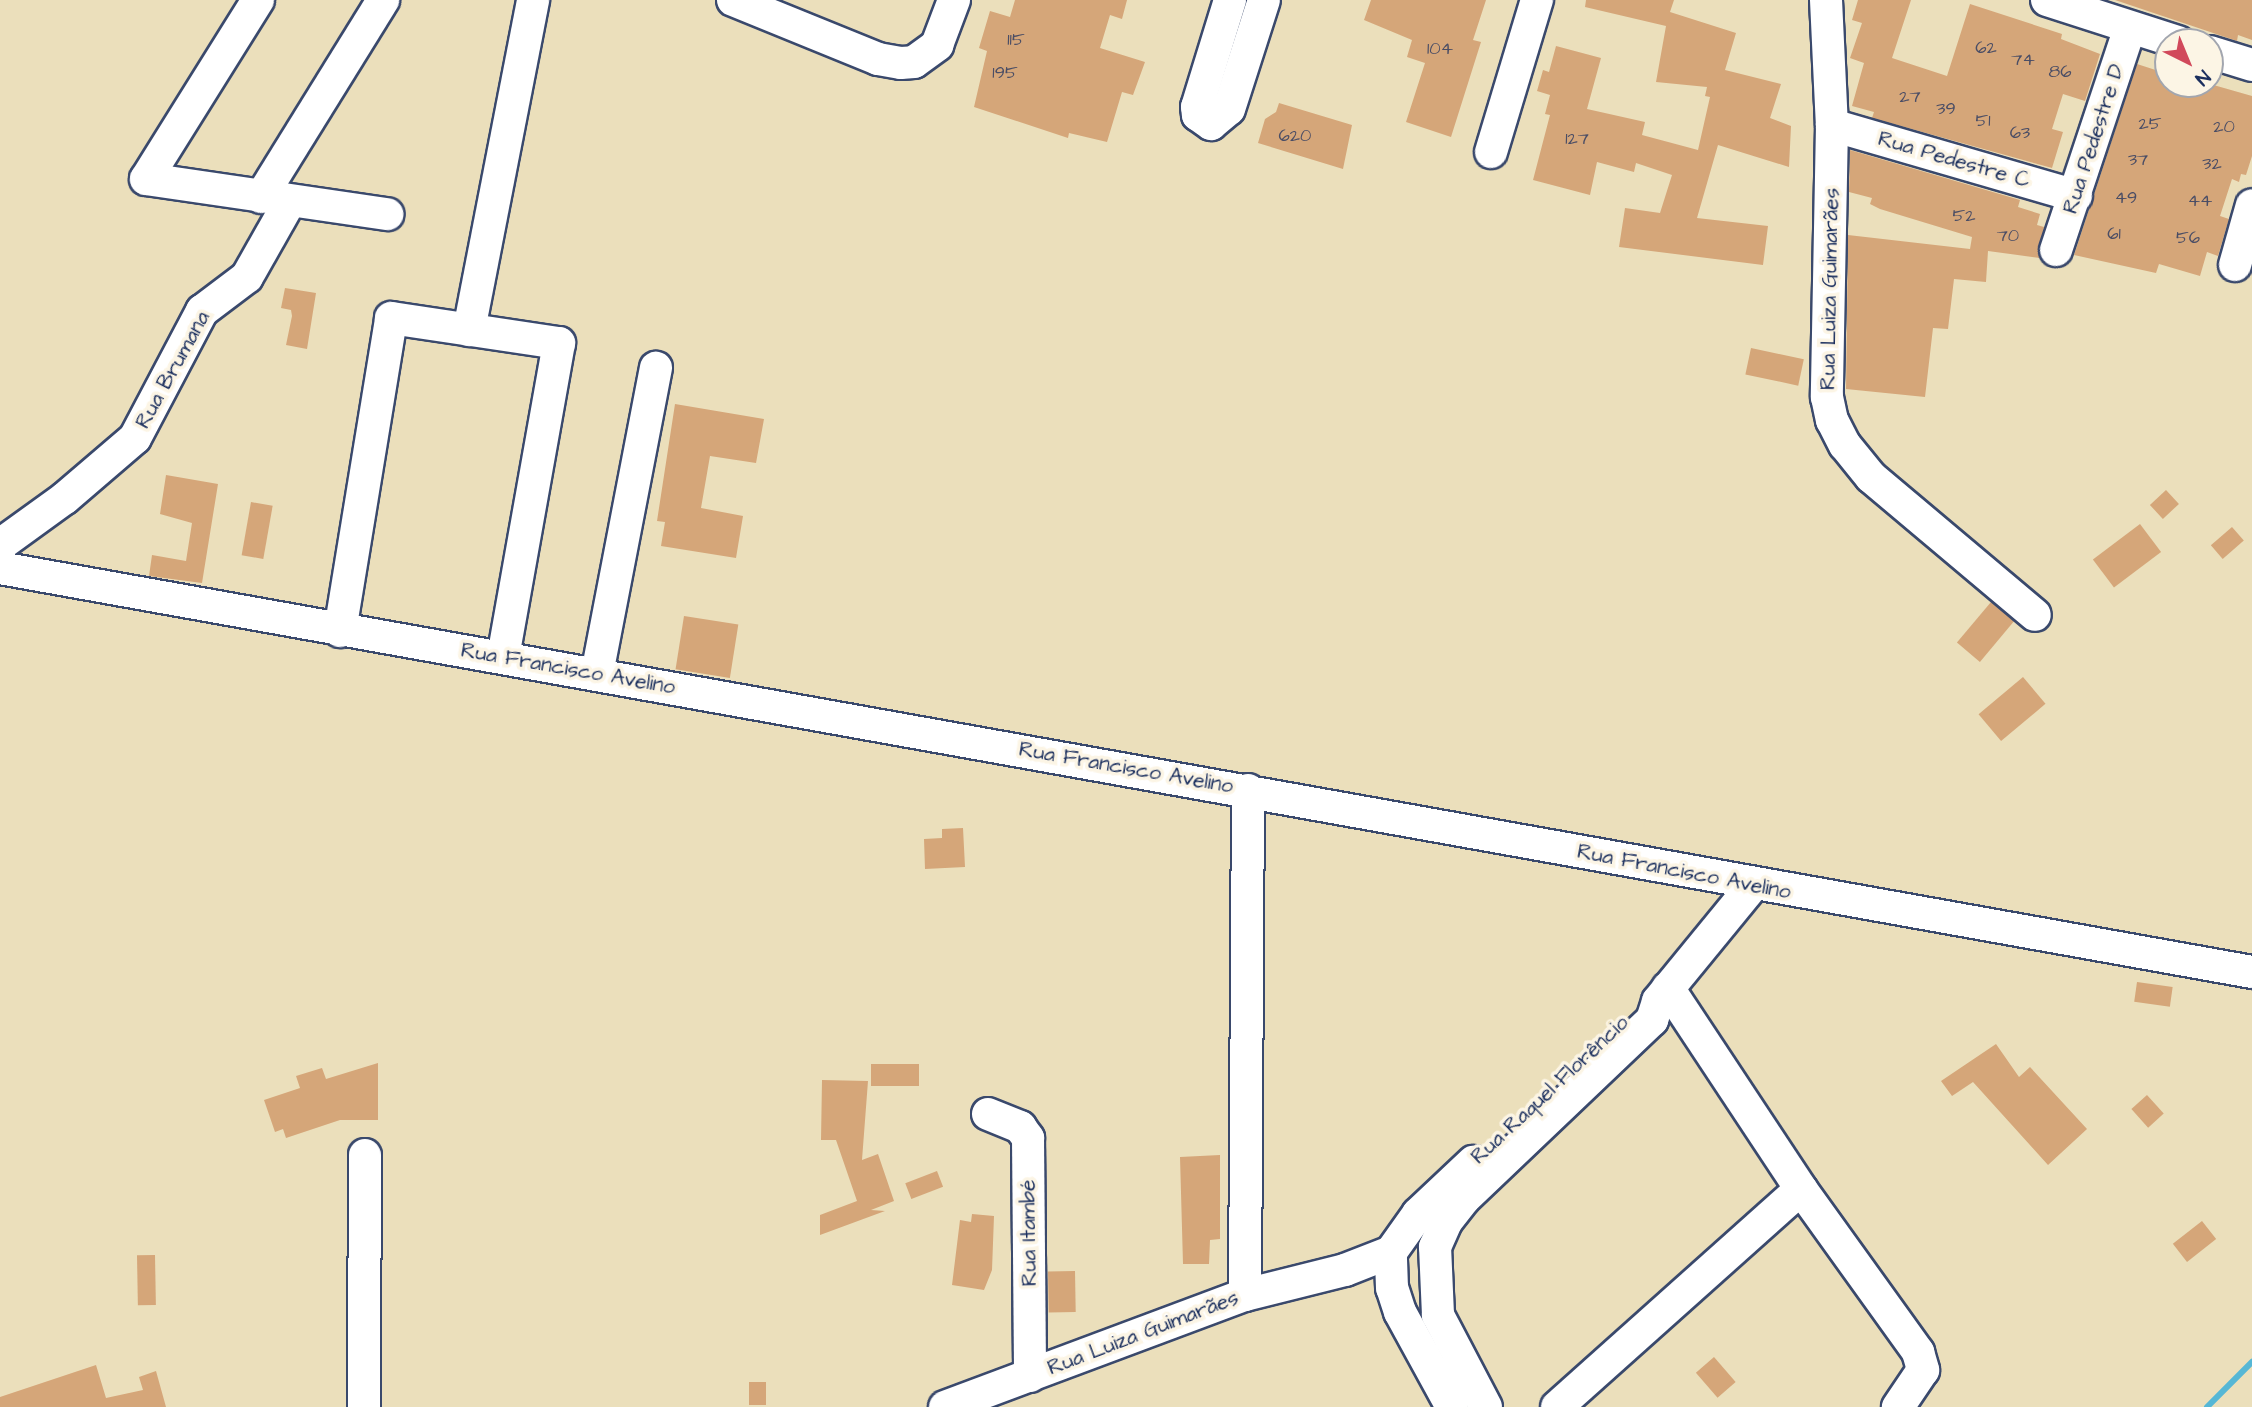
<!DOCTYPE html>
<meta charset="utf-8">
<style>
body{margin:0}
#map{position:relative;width:2252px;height:1407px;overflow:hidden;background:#ebdfbb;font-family:"Architects Daughter",sans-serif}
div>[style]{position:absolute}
.stream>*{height:6px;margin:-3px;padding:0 3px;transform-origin:3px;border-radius:3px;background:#56b7d5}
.building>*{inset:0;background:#d5a679;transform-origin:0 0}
.roads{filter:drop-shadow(2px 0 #3a496c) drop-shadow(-2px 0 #3a496c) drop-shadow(0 2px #3a496c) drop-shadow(0 -2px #3a496c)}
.minor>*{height:32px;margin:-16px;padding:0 16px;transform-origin:16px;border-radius:16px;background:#fff}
span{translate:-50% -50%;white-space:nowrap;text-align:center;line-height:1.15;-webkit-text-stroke:7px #fcf5e5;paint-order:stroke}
.number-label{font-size:18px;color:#4a4d65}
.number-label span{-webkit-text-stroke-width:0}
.street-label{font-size:21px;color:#1b2f5e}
.north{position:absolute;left:2154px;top:28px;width:70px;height:70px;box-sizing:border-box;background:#fcf5e5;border:2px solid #a2a6af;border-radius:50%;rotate:137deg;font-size:19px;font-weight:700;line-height:28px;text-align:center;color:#1b2f5e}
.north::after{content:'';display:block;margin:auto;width:24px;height:32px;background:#d1495b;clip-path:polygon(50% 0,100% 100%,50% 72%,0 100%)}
</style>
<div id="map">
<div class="stream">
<div style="left:2207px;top:1407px;width:64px;rotate:-45deg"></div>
</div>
<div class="building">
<div style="clip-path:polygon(1015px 0,1127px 0,1122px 19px,1110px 15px,1100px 48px,1145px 62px,1133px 95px,1122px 92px,1107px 142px,1069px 133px,1068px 138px,974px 107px,987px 51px,979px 48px,990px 11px,1010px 17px)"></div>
<div style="clip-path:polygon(1371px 0,1486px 0,1473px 40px,1481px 42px,1451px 137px,1406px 122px,1425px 63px,1407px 57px,1412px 40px,1364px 20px)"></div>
<div style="clip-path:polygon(1586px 0,1674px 0,1670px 12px,1736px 33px,1725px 70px,1781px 84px,1770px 118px,1791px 126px,1789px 167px,1718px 145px,1697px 218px,1768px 226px,1763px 265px,1619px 247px,1625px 208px,1660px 213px,1672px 175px,1636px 163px,1634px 172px,1597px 162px,1590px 195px,1533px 180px,1550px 115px,1545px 114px,1550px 95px,1537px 91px,1543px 70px,1549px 72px,1556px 46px,1601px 58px,1587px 109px,1645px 122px,1642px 135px,1698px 150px,1710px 97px,1705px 96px,1707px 87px,1656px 82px,1666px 26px,1585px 7px)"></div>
<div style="clip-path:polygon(1858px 0,1911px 0,1892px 58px,1947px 76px,1970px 4px,2062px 34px,2061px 39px,2100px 54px,2085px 101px,2063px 94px,2052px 129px,2063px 132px,2052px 168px,1872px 118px,1874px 112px,1852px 106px,1864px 63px,1850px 58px,1862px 23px,1852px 20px)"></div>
<div style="clip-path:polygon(2115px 0,2252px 0,2252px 40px,2238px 35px,2237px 41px)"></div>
<div style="clip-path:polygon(2137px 64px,2168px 74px,2168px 84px,2210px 84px,2252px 96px,2252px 156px,2246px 175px,2241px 174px,2239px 182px,2232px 179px,2220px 216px,2229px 219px,2218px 256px,2207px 252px,2200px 276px,2159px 264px,2156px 273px,2074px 255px)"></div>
<div style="clip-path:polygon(1279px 103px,1352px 125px,1343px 169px,1258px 143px,1265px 119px,1276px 112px)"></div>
<div style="clip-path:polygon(1850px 150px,2020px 200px,2018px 207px,2040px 214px,2037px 225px,2044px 227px,2040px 258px,1988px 251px,1986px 282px,1954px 279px,1948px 329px,1933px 328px,1925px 397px,1846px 389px,1848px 235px,1970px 249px,1972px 237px,1880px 209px,1870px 204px,1872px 198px,1849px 192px)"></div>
<div style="clip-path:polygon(285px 288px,316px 293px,307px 349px,286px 345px,292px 316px,291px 310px,281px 308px)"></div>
<div style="left:1751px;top:348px;width:54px;height:27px;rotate:12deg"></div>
<div style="clip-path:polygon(675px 404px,764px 419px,756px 463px,710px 456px,701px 508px,743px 516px,736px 558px,661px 546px,665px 522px,657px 521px)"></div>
<div style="clip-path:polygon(166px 475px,218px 484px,202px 583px,149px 576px,152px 555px,186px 561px,192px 523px,160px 514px)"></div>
<div style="left:2166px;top:490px;width:19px;height:22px;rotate:47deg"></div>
<div style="left:251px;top:502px;width:22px;height:54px;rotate:10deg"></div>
<div style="left:2140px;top:524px;width:35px;height:59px;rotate:53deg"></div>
<div style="left:2232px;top:527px;width:18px;height:28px;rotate:49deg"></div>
<div style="left:1991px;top:602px;width:30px;height:53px;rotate:40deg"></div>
<div style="left:684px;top:616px;width:55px;height:54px;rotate:9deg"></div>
<div style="left:2023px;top:677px;width:35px;height:58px;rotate:50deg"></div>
<div style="clip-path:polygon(963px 828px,965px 867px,925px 869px,924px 839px,942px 838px,942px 829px)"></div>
<div style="left:2137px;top:982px;width:36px;height:20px;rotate:8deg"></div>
<div style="clip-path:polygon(1996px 1044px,2019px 1077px,2030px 1067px,2087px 1129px,2048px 1165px,1973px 1082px,1952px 1096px,1941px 1081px)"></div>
<div style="clip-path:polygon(378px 1063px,378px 1120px,340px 1120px,286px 1138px,283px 1129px,275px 1132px,264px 1100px,300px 1088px,296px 1076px,322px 1068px,326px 1079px)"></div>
<div style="left:919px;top:1064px;width:22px;height:48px;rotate:90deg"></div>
<div style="clip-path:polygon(822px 1080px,868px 1081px,862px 1160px,878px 1154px,894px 1201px,871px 1210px,885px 1211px,820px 1235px,820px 1215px,857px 1201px,836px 1140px,821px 1140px)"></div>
<div style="left:2147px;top:1095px;width:25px;height:21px;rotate:48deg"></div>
<div style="clip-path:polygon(1220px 1155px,1220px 1239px,1210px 1240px,1209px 1264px,1183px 1264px,1180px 1157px)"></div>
<div style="left:937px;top:1171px;width:17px;height:34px;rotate:69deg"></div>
<div style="clip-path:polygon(972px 1214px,994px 1216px,992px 1270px,984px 1290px,952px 1285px,960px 1220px,971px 1222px)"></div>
<div style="left:2202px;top:1221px;width:23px;height:37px;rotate:52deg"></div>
<div style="left:155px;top:1255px;width:50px;height:18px;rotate:89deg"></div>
<div style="left:1075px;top:1271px;width:41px;height:27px;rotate:89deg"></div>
<div style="left:1714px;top:1357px;width:33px;height:24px;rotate:49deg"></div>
<div style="clip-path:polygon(96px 1365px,106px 1398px,143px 1390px,139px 1377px,156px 1371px,166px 1407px,0 1407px,0 1397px)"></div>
<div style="left:766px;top:1382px;width:23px;height:17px;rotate:90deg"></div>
</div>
<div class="roads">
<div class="minor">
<div style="left:258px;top:0;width:211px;rotate:122deg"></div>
<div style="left:146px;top:179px;width:244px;rotate:8.3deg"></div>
<div style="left:733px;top:0;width:157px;rotate:22.1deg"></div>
<div style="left:878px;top:59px;width:23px;rotate:10deg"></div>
<div style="left:901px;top:63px;width:13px;rotate:-4deg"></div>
<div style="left:914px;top:62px;width:29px;rotate:-36deg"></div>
<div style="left:937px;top:45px;width:48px;rotate:-69.3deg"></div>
<div style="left:1230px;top:0;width:112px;rotate:107.1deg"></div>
<div style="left:1197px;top:107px;width:8px;rotate:83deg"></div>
<div style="left:1198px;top:115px;width:16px;rotate:35deg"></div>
<div style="left:1211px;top:124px;width:23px;rotate:-40deg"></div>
<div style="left:1229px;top:109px;width:114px;rotate:-72.2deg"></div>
<div style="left:1826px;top:0;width:125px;rotate:87.3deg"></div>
<div style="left:1832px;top:125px;width:272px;rotate:91.1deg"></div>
<div style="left:1827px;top:397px;width:24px;rotate:78deg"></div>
<div style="left:1832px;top:420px;width:28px;rotate:63deg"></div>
<div style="left:1845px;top:445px;width:41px;rotate:50.9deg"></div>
<div style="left:1871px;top:477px;width:214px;rotate:40.1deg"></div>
<div style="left:2047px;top:0;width:138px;rotate:17.8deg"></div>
<div style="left:2210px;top:52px;width:44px;rotate:17.2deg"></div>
<div style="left:1832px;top:125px;width:254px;rotate:16.2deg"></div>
<div style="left:1491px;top:152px;width:159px;rotate:-73.2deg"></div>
<div style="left:261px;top:197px;width:232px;rotate:-58.2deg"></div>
<div style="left:2056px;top:250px;width:234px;rotate:-71.6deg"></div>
<div style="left:2235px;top:265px;width:62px;rotate:-74.2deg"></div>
<div style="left:469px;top:330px;width:336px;rotate:-79deg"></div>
<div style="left:0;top:545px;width:80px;rotate:-35.9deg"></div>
<div style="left:65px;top:498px;width:92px;rotate:-40.6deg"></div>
<div style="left:135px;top:438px;width:144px;rotate:-62.2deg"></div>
<div style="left:202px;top:311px;width:56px;rotate:-37.1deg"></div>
<div style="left:247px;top:277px;width:87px;rotate:-60.5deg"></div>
<div style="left:0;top:568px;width:2288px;rotate:10.17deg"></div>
<div style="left:340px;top:631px;width:317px;rotate:-80.7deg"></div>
<div style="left:391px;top:318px;width:170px;rotate:8.5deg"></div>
<div style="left:559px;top:343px;width:319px;rotate:100.1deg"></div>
<div style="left:597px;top:674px;width:312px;rotate:-79.1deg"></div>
<div style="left:1668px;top:988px;width:241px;rotate:56.5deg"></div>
<div style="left:1801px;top:1189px;width:201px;rotate:54.3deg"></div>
<div style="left:1918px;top:1352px;width:19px;rotate:74deg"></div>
<div style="left:1923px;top:1370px;width:45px;rotate:124deg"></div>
<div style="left:988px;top:1114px;width:35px;rotate:22deg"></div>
<div style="left:1020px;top:1127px;width:14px;rotate:54deg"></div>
<div style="left:1028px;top:1138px;width:238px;rotate:89.5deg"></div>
<div style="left:1245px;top:1295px;width:505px;rotate:-89.66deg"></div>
<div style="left:364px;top:1407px;width:252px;rotate:-89.8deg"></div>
<div style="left:945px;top:1407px;width:320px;rotate:-20.5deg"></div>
<div style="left:1245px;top:1295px;width:103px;rotate:-14deg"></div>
<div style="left:1345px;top:1270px;width:49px;rotate:-21.4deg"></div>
<div style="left:1452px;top:1407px;width:108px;rotate:-118.7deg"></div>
<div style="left:1400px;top:1312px;width:25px;rotate:-108deg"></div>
<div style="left:1392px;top:1288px;width:36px;rotate:-92deg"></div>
<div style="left:1391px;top:1252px;width:47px;rotate:-54.6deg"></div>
<div style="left:1418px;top:1214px;width:76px;rotate:-43.4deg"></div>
<div style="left:1486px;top:1407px;width:104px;rotate:-117.6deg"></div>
<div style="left:1438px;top:1315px;width:68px;rotate:-92.5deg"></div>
<div style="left:1435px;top:1247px;width:27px;rotate:-66deg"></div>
<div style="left:1446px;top:1222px;width:29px;rotate:-52deg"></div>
<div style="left:1464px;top:1199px;width:260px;rotate:-43.6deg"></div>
<div style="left:1652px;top:1020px;width:20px;rotate:-72deg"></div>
<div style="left:1658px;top:1001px;width:149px;rotate:-50.7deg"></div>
<div style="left:1557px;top:1407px;width:327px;rotate:-41.8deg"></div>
</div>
</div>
<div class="number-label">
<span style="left:1016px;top:40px">115</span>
<span style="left:1986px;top:48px">62</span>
<span style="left:1440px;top:49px">104</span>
<span style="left:2023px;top:60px">74</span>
<span style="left:2060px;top:72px">86</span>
<span style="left:1005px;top:73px">195</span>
<span style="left:1910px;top:97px">27</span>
<span style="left:1946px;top:109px">39</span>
<span style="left:1983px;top:121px">51</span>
<span style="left:2150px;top:124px">25</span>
<span style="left:2224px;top:127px">20</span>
<span style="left:2020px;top:133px">63</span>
<span style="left:1295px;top:136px">620</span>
<span style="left:1577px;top:139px">127</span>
<span style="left:2138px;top:160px">37</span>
<span style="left:2212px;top:164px">32</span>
<span style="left:2126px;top:198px">49</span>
<span style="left:2200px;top:201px">44</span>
<span style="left:1964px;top:216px">52</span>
<span style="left:2114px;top:234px">61</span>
<span style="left:2008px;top:236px">70</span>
<span style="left:2188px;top:238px">56</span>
</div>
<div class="street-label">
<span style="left:2094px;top:139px;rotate:-72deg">Rua Pedestre D</span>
<span style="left:1954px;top:160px;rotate:16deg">Rua Pedestre C</span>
<span style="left:1830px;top:289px;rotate:-89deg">Rua Luiza Guimarães</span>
<span style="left:173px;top:370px;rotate:-61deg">Rua Brumana</span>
<span style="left:568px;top:669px;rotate:10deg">Rua Francisco Avelino</span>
<span style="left:1126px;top:768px;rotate:10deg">Rua Francisco Avelino</span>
<span style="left:1684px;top:872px;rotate:11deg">Rua Francisco Avelino</span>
<span style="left:1550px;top:1090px;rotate:-43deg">Rua Raquel Florêncio</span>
<span style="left:1029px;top:1233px;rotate:-91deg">Rua Itambé</span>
<span style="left:1143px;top:1333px;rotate:-21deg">Rua Luiza Guimarães</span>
</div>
<div class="north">N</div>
</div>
